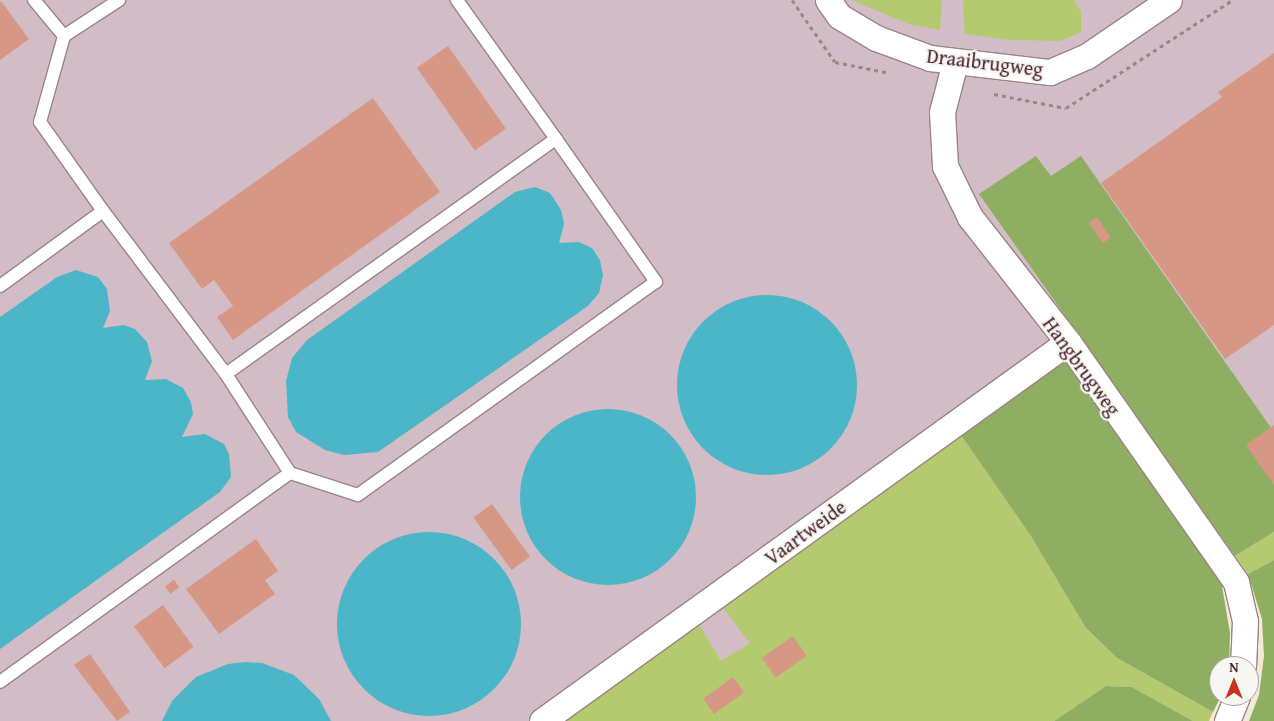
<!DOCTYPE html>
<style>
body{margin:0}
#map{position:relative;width:1274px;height:721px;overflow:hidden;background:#f3e9d7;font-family:"Gentium Book Plus",serif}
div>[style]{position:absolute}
.industrial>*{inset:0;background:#d2bdc6}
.green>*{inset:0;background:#b3ca6f}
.forest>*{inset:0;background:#8eae62}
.water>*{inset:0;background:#4ab6c7}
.round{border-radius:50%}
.building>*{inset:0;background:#d69885;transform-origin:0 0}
.path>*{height:3px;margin-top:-1.5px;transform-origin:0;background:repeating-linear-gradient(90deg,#9e8481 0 4px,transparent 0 8px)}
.roads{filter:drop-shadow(1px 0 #9e8481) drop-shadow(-1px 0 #9e8481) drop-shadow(0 1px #9e8481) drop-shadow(0 -1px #9e8481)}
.service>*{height:12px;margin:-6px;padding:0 6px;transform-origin:6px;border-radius:6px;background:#fff}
.minor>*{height:25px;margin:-12.5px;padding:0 12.5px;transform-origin:12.5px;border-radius:12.5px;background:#fff}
span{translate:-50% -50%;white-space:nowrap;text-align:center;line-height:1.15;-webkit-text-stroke:4.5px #f6f6f2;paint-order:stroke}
.street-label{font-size:20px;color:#4a1f2b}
.north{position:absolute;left:1209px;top:656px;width:50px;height:50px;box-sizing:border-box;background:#f6f6f2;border:1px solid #b1a0a2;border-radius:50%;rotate:0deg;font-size:14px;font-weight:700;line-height:20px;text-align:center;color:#4a1f2b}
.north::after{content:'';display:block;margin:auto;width:18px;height:22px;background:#c8321e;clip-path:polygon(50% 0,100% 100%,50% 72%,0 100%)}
</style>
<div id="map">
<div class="industrial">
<div style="clip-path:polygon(0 0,1274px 0,1274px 500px,950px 721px,0 721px)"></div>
</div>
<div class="green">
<div style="clip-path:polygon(852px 0,942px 0,940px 30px,908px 24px)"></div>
<div style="clip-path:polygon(963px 0,1074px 0,1081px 12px,1081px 32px,1060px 41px,1010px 40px,965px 34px)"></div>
<div style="clip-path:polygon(959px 432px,1031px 536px,1086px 628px,1117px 658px,1213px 712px,1209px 721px,1193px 721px,1132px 687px,1106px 686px,1054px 721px,554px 721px,697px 621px,721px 661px,750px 643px,721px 605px)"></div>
<div style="clip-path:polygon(1274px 532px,1274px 560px,1248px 574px,1235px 556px)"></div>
</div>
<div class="forest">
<div style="clip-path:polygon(1036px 156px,1051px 176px,1081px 156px,1274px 432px,1274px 532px,1235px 556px,979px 194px)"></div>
<div style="clip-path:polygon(1065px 356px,1221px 580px,1230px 633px,1229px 666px,1219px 666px,1221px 696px,1213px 712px,1117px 658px,1086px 628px,1031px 536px,959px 432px)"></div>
<div style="clip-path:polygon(1274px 560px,1274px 721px,1249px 721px,1259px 695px,1264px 656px,1262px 619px,1248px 574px)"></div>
<div style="clip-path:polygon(1106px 686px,1132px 687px,1193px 721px,1054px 721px)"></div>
</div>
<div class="water">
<div style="clip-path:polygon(535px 187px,550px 193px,561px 210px,564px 224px,559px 243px,579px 242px,592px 248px,600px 260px,603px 275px,599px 293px,588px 306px,378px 452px,344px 455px,325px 450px,296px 432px,288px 417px,286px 381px,292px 358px,307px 340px,515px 192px)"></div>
<div style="clip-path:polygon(76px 270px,98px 277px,107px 289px,110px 311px,103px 328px,124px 325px,135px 329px,147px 342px,152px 361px,145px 380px,166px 379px,183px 388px,191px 402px,193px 414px,182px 437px,205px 434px,224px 444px,229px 454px,231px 477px,220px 492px,0 649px,0 317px,57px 277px)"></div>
<div class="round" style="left:677px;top:295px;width:180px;height:180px"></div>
<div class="round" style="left:520px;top:409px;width:176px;height:176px"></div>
<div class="round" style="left:337px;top:532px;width:184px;height:184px"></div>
<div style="clip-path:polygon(245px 662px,262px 663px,294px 675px,319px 699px,331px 721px,162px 721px,172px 701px,196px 677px,228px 664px)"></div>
</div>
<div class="building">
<div style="clip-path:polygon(1px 1px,29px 39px,0 60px,0 2px)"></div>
<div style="left:448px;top:46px;width:101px;height:38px;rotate:55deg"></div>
<div style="clip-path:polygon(1274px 53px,1274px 325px,1225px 359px,1101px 183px,1222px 97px,1218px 92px)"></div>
<div style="clip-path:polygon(373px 98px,440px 192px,233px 340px,217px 317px,233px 306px,214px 280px,202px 289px,169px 243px)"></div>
<div style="left:1097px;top:217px;width:25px;height:10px;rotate:56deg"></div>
<div style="clip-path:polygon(1274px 425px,1274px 485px,1246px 445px)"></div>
<div style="left:492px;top:504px;width:65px;height:23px;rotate:54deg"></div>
<div style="clip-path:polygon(256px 539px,278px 571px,265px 580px,275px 594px,219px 634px,186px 589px)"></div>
<div style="left:174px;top:580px;width:9px;height:11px;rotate:54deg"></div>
<div style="left:163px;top:605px;width:52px;height:36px;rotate:54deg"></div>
<div style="left:793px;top:636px;width:24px;height:38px;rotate:55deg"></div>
<div style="clip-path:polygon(90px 654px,130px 712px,117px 721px,74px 665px)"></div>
<div style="left:733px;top:677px;width:19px;height:37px;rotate:54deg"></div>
</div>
<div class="path">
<div style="left:792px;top:0;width:75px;rotate:55.3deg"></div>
<div style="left:835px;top:62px;width:56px;rotate:11.3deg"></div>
<div style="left:994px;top:94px;width:73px;rotate:11deg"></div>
<div style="left:1066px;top:108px;width:198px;rotate:-33deg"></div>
</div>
<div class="roads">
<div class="service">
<div style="left:34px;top:0;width:47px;rotate:50.2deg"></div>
<div style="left:0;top:286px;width:127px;rotate:-36.1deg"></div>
<div style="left:226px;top:374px;width:405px;rotate:-35.5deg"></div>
<div style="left:556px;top:139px;width:171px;rotate:-125.5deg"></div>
<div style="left:290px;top:473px;width:71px;rotate:17.9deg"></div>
<div style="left:358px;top:495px;width:366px;rotate:-35.6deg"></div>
<div style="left:656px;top:282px;width:174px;rotate:-125deg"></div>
<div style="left:0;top:682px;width:357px;rotate:-35.8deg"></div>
<div style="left:290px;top:473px;width:118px;rotate:-122.9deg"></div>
<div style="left:226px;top:374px;width:204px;rotate:-127deg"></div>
<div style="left:103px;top:211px;width:109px;rotate:-125.3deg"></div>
<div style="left:40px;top:122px;width:89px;rotate:-74.4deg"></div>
<div style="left:64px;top:36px;width:66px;rotate:-33.2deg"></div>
</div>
<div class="minor">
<div style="left:828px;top:0;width:19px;rotate:55deg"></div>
<div style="left:839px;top:16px;width:43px;rotate:30.7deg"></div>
<div style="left:876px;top:38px;width:58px;rotate:20.3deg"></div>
<div style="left:930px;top:58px;width:121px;rotate:6.7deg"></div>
<div style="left:1050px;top:72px;width:40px;rotate:-23.4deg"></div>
<div style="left:1087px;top:56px;width:99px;rotate:-34.3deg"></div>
<div style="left:952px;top:61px;width:9px;rotate:84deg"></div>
<div style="left:953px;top:70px;width:43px;rotate:104.7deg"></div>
<div style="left:942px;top:112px;width:54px;rotate:86.8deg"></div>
<div style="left:945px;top:166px;width:57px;rotate:63.9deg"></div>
<div style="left:970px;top:217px;width:159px;rotate:51.9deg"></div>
<div style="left:1068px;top:342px;width:293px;rotate:55deg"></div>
<div style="left:1236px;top:582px;width:40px;rotate:77deg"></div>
<div style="left:1245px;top:621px;width:45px;rotate:92.5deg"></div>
<div style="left:542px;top:721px;width:648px;rotate:-35.77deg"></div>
<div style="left:1227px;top:721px;width:27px;rotate:-68deg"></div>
</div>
</div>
<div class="street-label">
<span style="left:985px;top:62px;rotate:7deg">Draaibrugweg</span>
<span style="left:1082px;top:366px;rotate:54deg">Hangbrugweg</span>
<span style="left:805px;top:532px;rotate:-36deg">Vaartweide</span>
</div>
<div class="north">N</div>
</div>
